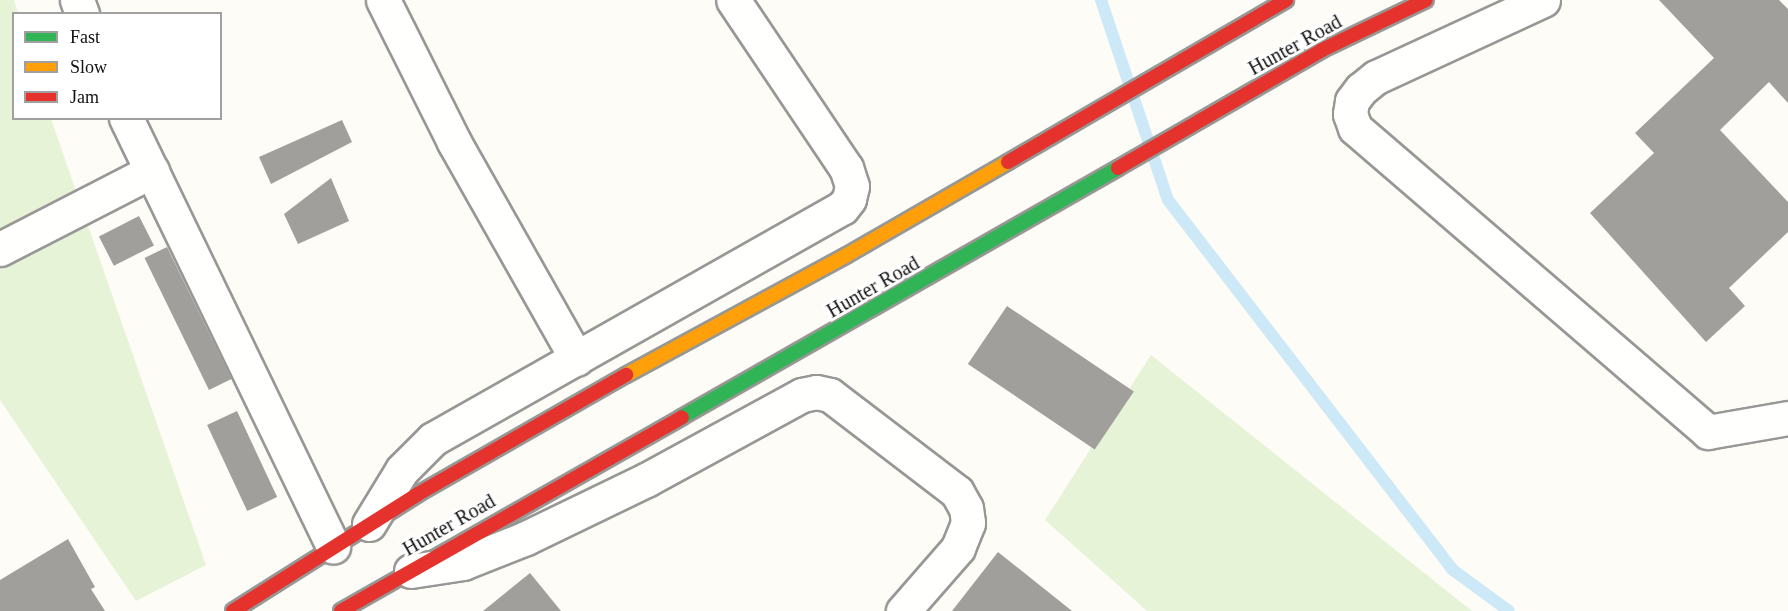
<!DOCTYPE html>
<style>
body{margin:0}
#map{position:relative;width:1788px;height:611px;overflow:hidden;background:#fdfcf7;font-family:"Times New Roman",serif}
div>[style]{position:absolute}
.green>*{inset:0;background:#e7f3d7}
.stream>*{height:12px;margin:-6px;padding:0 6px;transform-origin:6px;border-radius:6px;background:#cde8f7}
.building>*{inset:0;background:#a19f9c;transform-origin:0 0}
.roads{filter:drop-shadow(2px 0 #979795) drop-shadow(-2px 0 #979795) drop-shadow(0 2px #979795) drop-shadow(0 -2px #979795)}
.street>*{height:33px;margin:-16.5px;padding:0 16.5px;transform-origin:16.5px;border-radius:16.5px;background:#fffffe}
.fast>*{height:14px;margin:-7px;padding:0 7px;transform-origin:7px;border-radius:7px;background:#30b455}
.slow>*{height:14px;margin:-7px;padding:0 7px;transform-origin:7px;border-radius:7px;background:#ff9f0a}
.jam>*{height:14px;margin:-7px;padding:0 7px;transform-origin:7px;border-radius:7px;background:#e5322d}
span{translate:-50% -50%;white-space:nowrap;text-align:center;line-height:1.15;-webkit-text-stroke:6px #fff;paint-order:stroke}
.street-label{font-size:20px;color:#111}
.legend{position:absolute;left:12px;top:12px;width:210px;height:108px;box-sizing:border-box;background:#fff;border:2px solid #a0a0a0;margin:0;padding:8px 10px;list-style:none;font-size:18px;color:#111}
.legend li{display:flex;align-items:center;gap:12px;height:30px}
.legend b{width:30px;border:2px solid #a0a0a0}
</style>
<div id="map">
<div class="green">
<div style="clip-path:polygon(0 0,14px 0,18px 13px,14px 14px,14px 118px,51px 119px,206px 565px,136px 601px,0 400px)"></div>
<div style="clip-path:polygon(1151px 355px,1472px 611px,1147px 611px,1045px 520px)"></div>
</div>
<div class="stream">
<div style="left:1101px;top:0;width:211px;rotate:71.5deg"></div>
<div style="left:1168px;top:200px;width:467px;rotate:52.4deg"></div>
<div style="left:1453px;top:570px;width:69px;rotate:36.2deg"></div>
</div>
<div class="building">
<div style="clip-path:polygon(1659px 0,1779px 0,1788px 9px,1788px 103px,1769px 82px,1720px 130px,1788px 202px,1788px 232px,1729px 288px,1745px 306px,1706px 342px,1590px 213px,1654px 153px,1635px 133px,1714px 58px)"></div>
<div style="clip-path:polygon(342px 120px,352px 142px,271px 184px,259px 157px)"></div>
<div style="clip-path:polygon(331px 178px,349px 221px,298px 244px,284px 214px)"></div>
<div style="left:139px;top:216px;width:33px;height:45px;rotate:63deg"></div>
<div style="left:167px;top:247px;width:147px;height:25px;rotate:64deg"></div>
<div style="left:1007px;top:306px;width:153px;height:70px;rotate:34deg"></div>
<div style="left:237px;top:411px;width:95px;height:33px;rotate:65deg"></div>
<div style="clip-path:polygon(68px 539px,95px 587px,91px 589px,105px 611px,0 611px,0 580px)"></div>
<div style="clip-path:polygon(998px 552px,1072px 611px,952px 611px)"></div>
<div style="clip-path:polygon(530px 573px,561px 611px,483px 611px)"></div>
</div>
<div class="roads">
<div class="street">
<div style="left:77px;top:0;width:15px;rotate:70deg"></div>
<div style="left:383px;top:0;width:159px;rotate:63.4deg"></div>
<div style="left:454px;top:142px;width:249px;rotate:60.5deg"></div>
<div style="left:1543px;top:0;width:184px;rotate:155.2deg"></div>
<div style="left:1376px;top:77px;width:19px;rotate:141deg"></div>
<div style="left:1361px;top:89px;width:15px;rotate:127deg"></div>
<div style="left:1352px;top:101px;width:13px;rotate:99deg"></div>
<div style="left:1350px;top:114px;width:15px;rotate:70deg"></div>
<div style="left:1355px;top:128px;width:466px;rotate:40.7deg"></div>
<div style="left:1708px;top:432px;width:81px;rotate:-9.9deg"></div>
<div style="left:126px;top:118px;width:476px;rotate:64.2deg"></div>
<div style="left:0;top:249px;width:171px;rotate:-27.2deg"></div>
<div style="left:369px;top:524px;width:63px;rotate:-58.6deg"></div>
<div style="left:402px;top:470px;width:44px;rotate:-45deg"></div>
<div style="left:433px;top:439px;width:470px;rotate:-29.5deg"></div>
<div style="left:842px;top:208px;width:11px;rotate:-52deg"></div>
<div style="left:849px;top:199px;width:13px;rotate:-77deg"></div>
<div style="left:852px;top:186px;width:19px;rotate:-108deg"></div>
<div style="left:846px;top:168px;width:202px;rotate:-123.9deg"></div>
<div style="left:411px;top:571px;width:53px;rotate:-8.7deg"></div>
<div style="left:463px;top:563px;width:68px;rotate:-21.6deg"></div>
<div style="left:526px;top:538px;width:133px;rotate:-25.8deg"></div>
<div style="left:646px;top:480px;width:178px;rotate:-28.6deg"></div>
<div style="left:802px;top:395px;width:14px;rotate:-12deg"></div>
<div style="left:816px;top:392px;width:14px;rotate:12deg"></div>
<div style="left:830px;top:395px;width:160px;rotate:37.4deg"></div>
<div style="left:957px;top:492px;width:18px;rotate:61deg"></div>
<div style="left:966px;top:508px;width:15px;rotate:82deg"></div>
<div style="left:968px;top:523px;width:27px;rotate:112deg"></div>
<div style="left:958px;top:548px;width:84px;rotate:131.1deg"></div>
</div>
<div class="fast">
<div style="left:682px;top:417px;width:502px;rotate:-29.73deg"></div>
</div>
<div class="slow">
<div style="left:626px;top:375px;width:251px;rotate:-28.5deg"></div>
<div style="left:847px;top:255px;width:186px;rotate:-30deg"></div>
</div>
<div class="jam">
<div style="left:1008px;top:162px;width:322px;rotate:-30.2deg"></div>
<div style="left:1118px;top:168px;width:236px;rotate:-30deg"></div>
<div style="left:1322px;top:50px;width:115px;rotate:-25.7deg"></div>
<div style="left:233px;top:611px;width:219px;rotate:-32.3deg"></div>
<div style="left:418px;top:494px;width:240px;rotate:-29.8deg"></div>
<div style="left:341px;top:611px;width:392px;rotate:-29.6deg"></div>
</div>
</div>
<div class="street-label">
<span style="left:1295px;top:45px;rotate:-29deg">Hunter Road</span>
<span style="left:873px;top:287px;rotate:-30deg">Hunter Road</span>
<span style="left:449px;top:525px;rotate:-30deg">Hunter Road</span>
</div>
<ul class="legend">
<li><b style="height:8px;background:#30b455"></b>Fast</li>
<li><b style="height:8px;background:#ff9f0a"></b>Slow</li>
<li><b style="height:8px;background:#e5322d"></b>Jam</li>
</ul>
</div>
